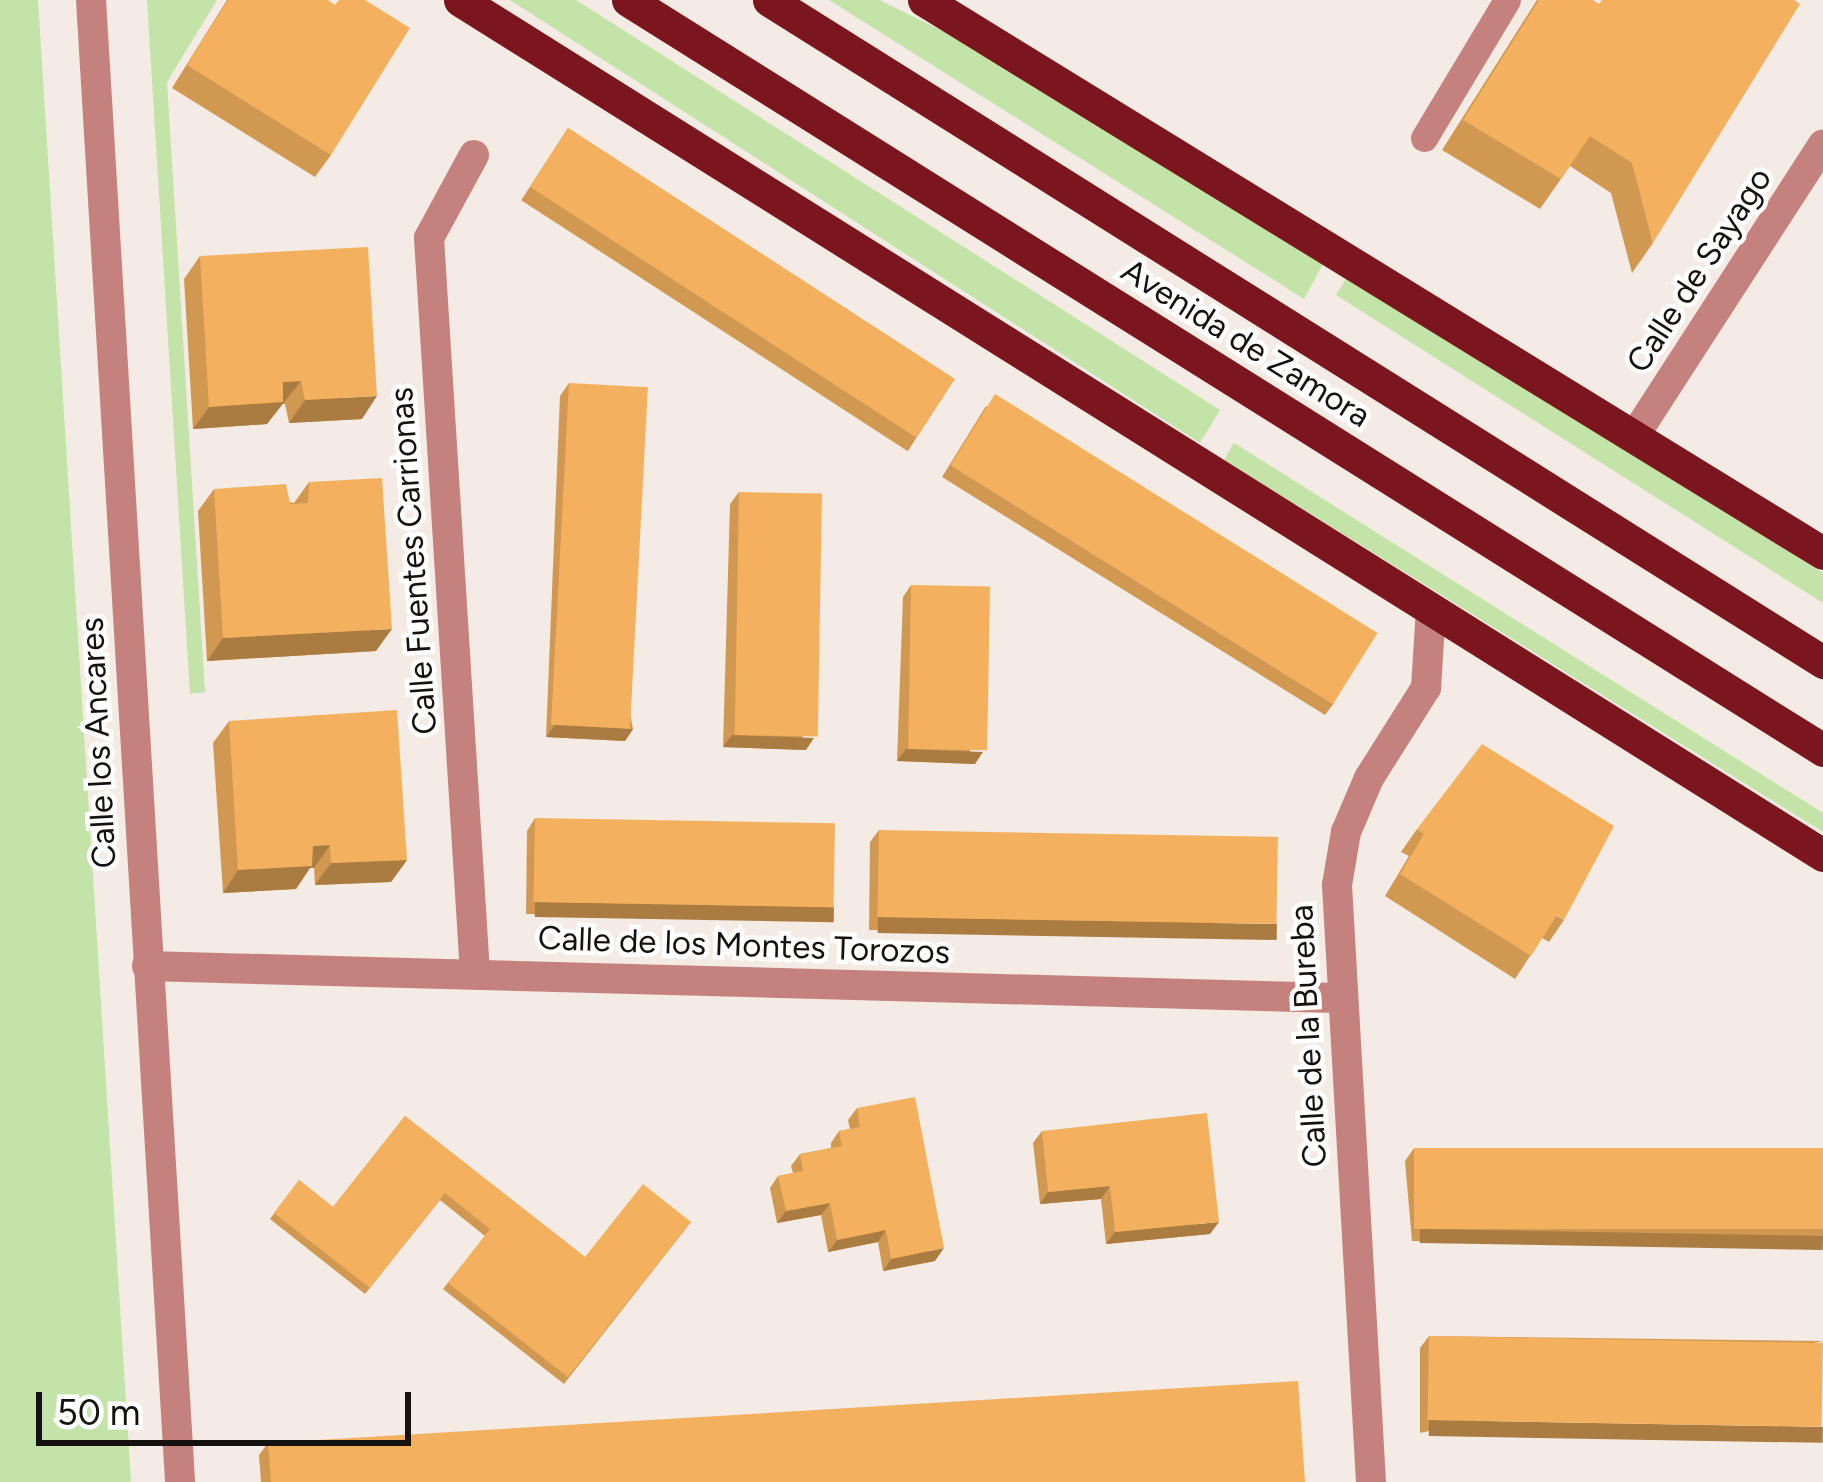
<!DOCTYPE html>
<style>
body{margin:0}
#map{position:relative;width:1823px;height:1482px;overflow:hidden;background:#f4ebe4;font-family:Figtree,sans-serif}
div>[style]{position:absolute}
.green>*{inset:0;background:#c3e3a8}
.service>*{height:27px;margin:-13.5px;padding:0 13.5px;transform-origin:13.5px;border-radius:13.5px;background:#c4817e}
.minor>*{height:30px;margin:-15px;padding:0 15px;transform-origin:15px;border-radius:15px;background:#c4817e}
.trunk>*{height:33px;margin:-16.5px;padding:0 16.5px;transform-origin:16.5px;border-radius:16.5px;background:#7c161e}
.wall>*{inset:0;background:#d19852;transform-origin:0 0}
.shaded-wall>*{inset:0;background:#aa7c42;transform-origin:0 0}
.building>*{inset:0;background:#f3b15f;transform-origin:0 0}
span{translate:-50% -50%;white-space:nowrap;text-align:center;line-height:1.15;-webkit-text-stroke:9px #fff;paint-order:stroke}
.street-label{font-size:33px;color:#15110f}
.scale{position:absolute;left:36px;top:1392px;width:375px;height:54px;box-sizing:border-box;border:6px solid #15110f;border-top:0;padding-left:15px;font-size:36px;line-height:42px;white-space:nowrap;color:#15110f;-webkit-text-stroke:9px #fff;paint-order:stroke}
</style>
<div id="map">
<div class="green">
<div style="clip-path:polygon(0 0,38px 0,131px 1482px,0 1482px)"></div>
<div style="clip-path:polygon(147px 0,217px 0,167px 82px,205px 692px,190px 694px)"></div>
<div style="clip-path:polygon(510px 0,576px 0,1220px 410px,1200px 443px)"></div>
<div style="clip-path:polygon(829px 0,879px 0,955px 37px,1323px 264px,1304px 299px)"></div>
<div style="clip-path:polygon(1347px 277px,1823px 573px,1823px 603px,1336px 295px)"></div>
<div style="clip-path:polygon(1234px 443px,1823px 813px,1823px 832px,1224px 460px)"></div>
</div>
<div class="service">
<div style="left:1424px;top:138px;width:161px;rotate:-59deg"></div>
</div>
<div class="minor">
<div style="left:91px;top:0;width:1485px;rotate:86.56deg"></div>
<div style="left:474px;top:155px;width:94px;rotate:118.5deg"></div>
<div style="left:429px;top:238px;width:737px;rotate:86.42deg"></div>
<div style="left:1635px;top:435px;width:346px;rotate:-57.1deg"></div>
<div style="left:147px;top:966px;width:1192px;rotate:1.54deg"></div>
<div style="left:1371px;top:1482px;width:598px;rotate:-93.26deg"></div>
<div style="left:1337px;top:885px;width:54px;rotate:-80.4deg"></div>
<div style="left:1346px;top:832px;width:59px;rotate:-66.9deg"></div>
<div style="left:1369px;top:778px;width:107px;rotate:-57.7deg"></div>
<div style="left:1426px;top:688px;width:79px;rotate:-86.4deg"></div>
</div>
<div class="trunk">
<div style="left:460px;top:0;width:1609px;rotate:32.1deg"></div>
<div style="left:628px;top:0;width:1411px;rotate:32.11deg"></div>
<div style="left:769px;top:0;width:1245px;rotate:32.13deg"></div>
<div style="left:924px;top:0;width:1055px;rotate:31.6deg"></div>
</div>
<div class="wall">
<div style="clip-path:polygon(227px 0,328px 0,331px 155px,315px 177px,172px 88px)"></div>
<div style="clip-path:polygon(1537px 0,1593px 0,1653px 243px,1632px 273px,1611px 193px,1570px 166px,1540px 209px,1442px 150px)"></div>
<div style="left:568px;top:128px;width:461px;height:86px;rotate:33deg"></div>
<div style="clip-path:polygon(200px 256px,362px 419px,289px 423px,285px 404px,281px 404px,267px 424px,193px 429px,184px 279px)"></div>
<div style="clip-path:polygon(569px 383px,633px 729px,625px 741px,546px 737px,560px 396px)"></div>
<div style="clip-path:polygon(986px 406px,1334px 703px,1325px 715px,942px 477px)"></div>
<div style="clip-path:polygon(309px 482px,376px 651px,207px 661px,198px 511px,214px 489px,294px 503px)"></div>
<div style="clip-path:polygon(739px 492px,806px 750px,723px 747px,730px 504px)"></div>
<div style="clip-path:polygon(911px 585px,975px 764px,897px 761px,903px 597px)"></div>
<div style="clip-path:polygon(229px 721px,407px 860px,391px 882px,315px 885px,314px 868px,310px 868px,296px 889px,223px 893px,213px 743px)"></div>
<div style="clip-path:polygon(535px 818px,834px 905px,825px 918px,526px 914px,527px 831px)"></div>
<div style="clip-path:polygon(1417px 829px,1564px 920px,1549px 942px,1542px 938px,1515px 979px,1385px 896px,1409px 856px,1401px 852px)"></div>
<div style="clip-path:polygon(879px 830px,1268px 937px,869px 930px,870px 842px)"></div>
<div style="clip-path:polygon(857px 1108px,935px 1261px,883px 1271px,878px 1242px,828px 1252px,821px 1215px,777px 1223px,770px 1188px,778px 1176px,793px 1173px,791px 1166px,800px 1154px,831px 1148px,831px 1143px,839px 1131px,850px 1129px,848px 1120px)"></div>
<div style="clip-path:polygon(405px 1116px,585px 1257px,691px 1222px,564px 1384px,443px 1289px,485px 1236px,440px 1200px,365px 1294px,270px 1219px,299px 1180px,333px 1207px)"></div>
<div style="clip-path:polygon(1042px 1131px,1210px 1234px,1106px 1244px,1101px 1199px,1040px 1204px,1033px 1143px)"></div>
<div style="clip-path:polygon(1414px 1148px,1823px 1149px,1823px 1245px,1412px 1241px,1405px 1161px)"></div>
<div style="clip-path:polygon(1429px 1336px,1823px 1341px,1420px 1433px,1420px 1348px)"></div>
<div style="clip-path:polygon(268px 1443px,1305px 1482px,261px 1482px,259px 1455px)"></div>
</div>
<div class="shaded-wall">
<div style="clip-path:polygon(301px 381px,267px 424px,193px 429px,209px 407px,283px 382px)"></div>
<div style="clip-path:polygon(377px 396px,362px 419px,289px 423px,305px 400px)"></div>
<div style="clip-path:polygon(392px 629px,376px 651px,207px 661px,223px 638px)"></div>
<div style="clip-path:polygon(555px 725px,633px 729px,625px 741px,546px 737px)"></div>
<div style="clip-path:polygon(732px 735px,814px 738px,806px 750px,723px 747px)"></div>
<div style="clip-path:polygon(906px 749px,983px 752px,975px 764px,897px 761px)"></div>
<div style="clip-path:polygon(330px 845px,314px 868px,310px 868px,296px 889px,223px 893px,238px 870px,313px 846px)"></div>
<div style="clip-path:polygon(407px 860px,391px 882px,315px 885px,331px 863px)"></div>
<div style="left:535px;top:902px;width:299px;height:15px;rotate:1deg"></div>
<div style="left:878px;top:917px;width:399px;height:16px;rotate:1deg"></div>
<div style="clip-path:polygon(1110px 1186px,1101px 1199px,1040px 1204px,1048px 1192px)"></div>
<div style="clip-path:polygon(830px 1203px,821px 1215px,777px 1223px,786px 1211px)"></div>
<div style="clip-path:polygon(1219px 1222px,1210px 1234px,1106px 1244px,1115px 1232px)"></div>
<div style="left:1420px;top:1229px;width:403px;height:14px;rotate:1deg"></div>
<div style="clip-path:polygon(886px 1230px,878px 1242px,828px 1252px,837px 1240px)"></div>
<div style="clip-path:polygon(944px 1248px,935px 1261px,883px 1271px,891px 1259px)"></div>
<div style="left:1429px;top:1420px;width:394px;height:16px;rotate:1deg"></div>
</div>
<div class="building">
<div style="clip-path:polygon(228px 0,328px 0,335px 5px,339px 0,365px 0,410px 28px,331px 155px,187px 65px)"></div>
<div style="clip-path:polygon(1539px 0,1593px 0,1599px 4px,1602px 0,1794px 0,1800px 4px,1653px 243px,1632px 163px,1590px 136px,1561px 179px,1463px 120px)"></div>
<div style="left:568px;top:128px;width:461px;height:70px;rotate:33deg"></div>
<div style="clip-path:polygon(368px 247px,377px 396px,305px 400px,301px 381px,283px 382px,283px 402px,209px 407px,200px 256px)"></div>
<div style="left:569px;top:383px;width:79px;height:342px;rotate:3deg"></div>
<div style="left:995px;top:394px;width:451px;height:84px;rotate:32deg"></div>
<div style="clip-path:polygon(382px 478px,392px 629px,223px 638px,214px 489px,286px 484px,290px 504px,308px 503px,309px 482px)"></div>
<div style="left:739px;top:492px;width:83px;height:243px;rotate:1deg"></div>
<div style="left:911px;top:585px;width:79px;height:164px;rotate:1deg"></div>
<div style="clip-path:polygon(397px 710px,407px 860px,331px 863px,330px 845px,313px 846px,312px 866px,238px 870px,229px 721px)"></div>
<div style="clip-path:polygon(1482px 744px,1614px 826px,1564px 920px,1557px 915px,1531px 956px,1400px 874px,1424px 834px,1417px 829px)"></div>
<div style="left:535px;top:818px;width:300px;height:84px;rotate:1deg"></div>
<div style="left:879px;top:830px;width:399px;height:87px;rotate:1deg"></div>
<div style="clip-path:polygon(915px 1097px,944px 1248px,891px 1259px,886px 1230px,837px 1240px,830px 1203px,786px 1211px,778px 1176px,803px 1171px,800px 1154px,842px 1146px,839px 1131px,860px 1127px,857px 1108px)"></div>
<div style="clip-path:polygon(1207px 1113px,1219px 1222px,1115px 1232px,1110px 1186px,1048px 1192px,1042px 1131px)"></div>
<div style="clip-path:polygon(405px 1116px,585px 1257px,643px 1184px,691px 1222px,568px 1377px,448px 1283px,490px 1229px,445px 1193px,370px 1288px,274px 1213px,299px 1180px,333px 1207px)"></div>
<div style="left:1414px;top:1148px;width:409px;height:81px"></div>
<div style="left:1429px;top:1336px;width:394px;height:84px;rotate:1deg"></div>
<div style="clip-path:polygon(1298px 1381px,1305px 1482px,271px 1482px,268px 1443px)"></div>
</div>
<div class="street-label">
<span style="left:1699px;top:270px;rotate:-57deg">Calle de Sayago</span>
<span style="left:1246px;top:343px;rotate:32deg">Avenida de Zamora</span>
<span style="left:413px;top:561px;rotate:-94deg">Calle Fuentes Carrionas</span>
<span style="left:98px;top:743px;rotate:-93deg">Calle los Ancares</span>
<span style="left:744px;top:945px;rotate:2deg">Calle de los Montes Torozos</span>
<span style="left:1308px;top:1036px;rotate:-93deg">Calle de la Bureba</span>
</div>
<div class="scale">50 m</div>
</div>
